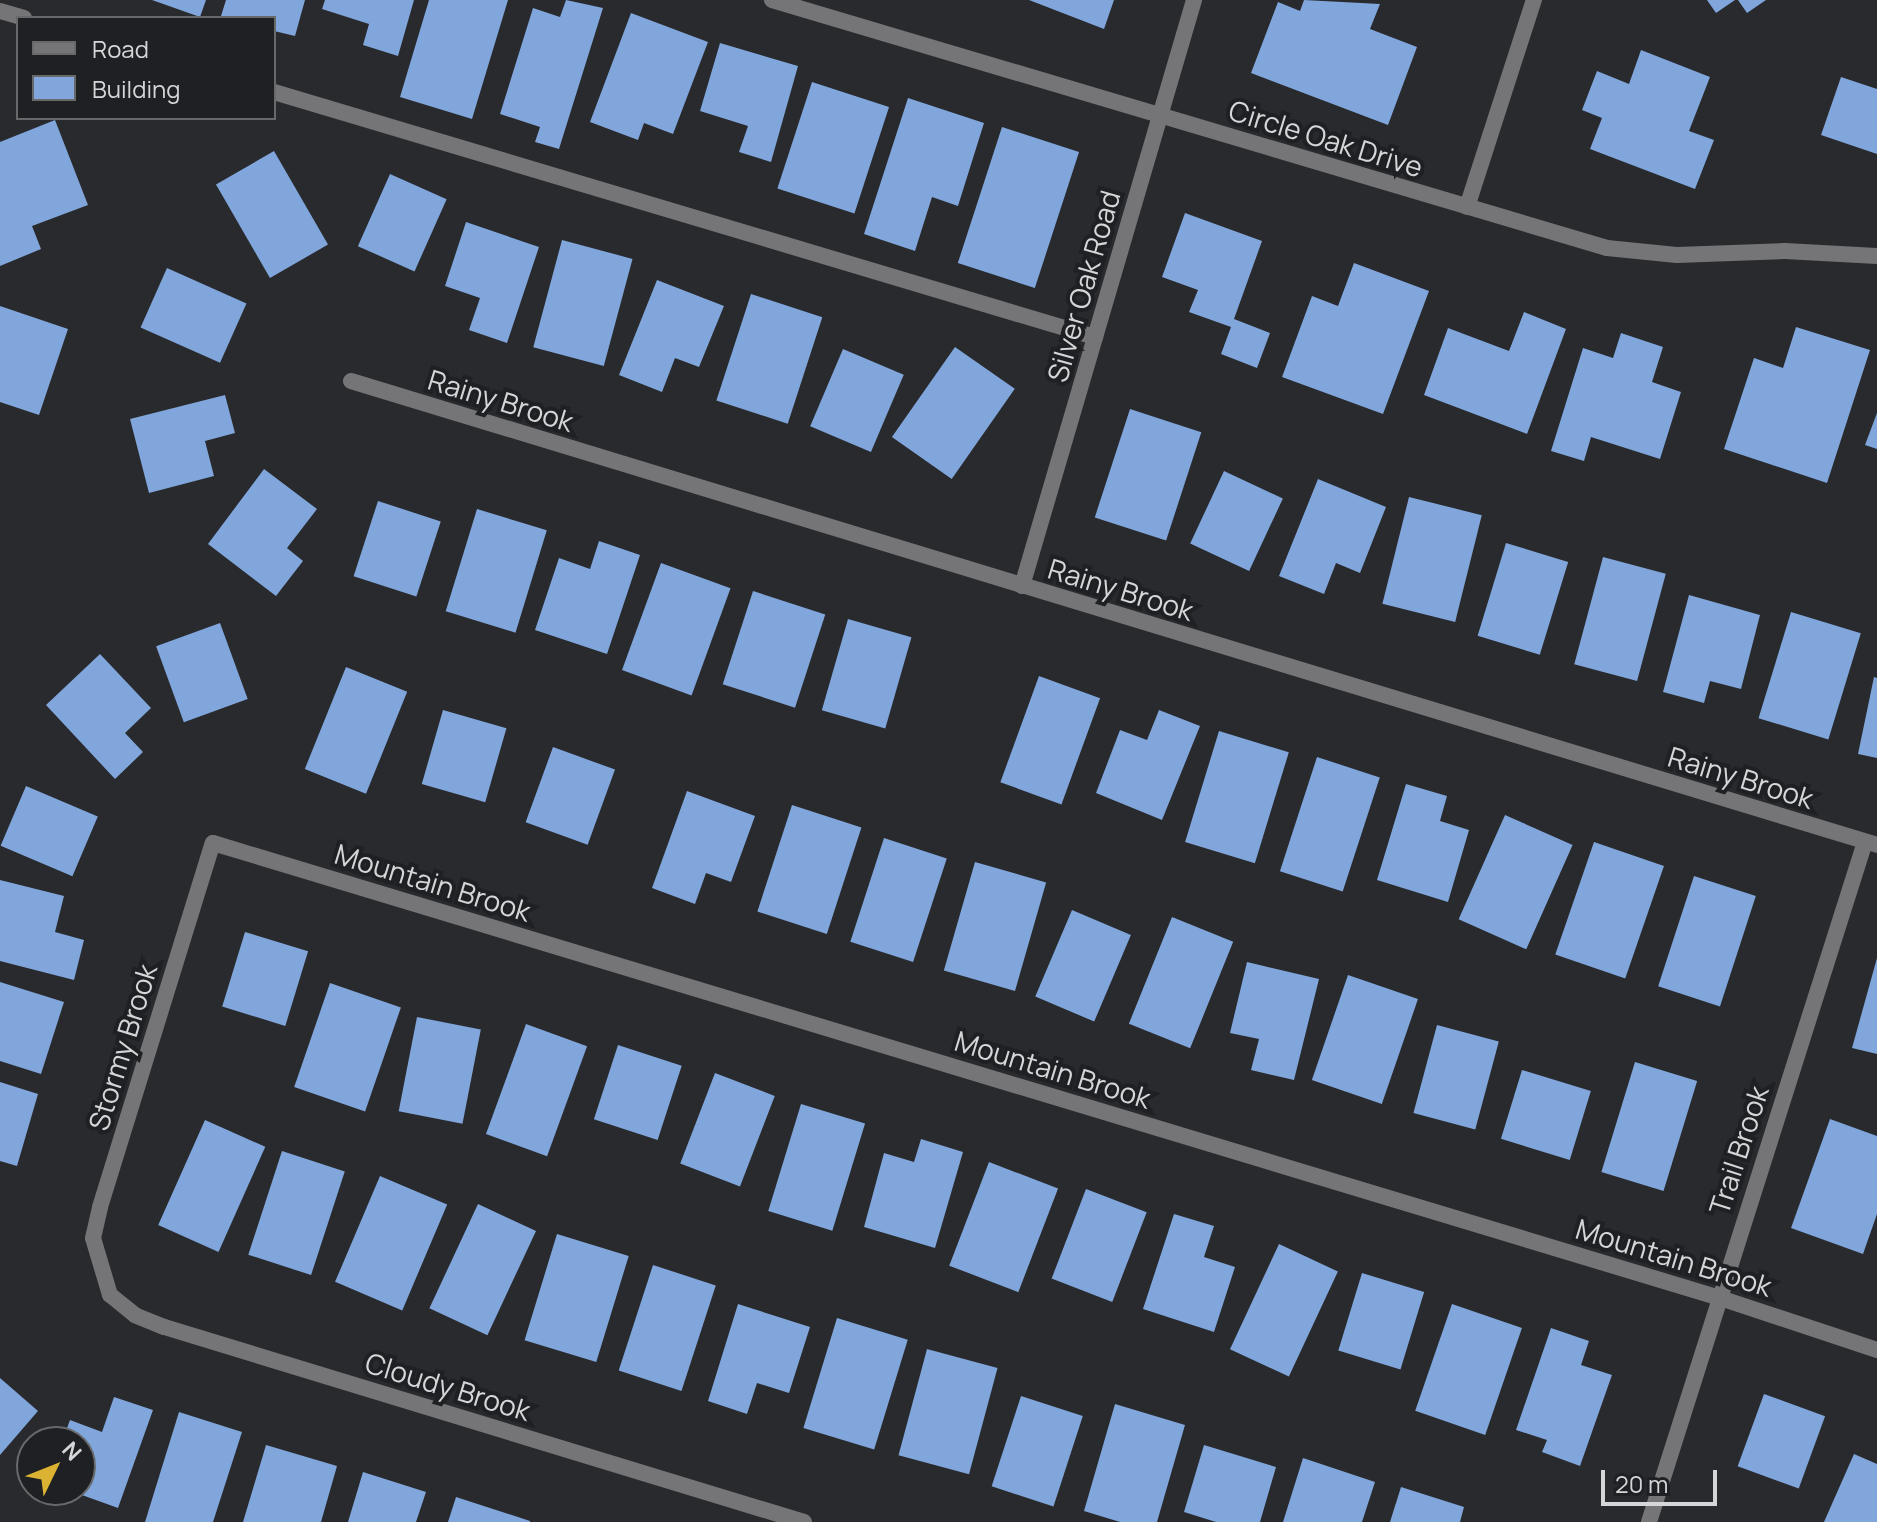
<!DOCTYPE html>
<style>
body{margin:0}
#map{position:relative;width:1877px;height:1522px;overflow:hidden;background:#282a2d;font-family:Manrope,sans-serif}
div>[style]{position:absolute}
.building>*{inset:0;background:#81a6dc;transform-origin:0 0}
.lane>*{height:16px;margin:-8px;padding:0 8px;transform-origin:8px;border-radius:8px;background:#757577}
.street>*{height:16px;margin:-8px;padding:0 8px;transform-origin:8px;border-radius:8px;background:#757577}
span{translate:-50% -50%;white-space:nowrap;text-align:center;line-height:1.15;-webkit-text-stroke:8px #1e2023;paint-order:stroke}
.street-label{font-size:28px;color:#d5d6d8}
.legend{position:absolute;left:16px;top:16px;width:260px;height:104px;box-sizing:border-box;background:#1e2023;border:2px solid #67696b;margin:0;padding:10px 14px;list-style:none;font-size:24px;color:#d5d6d8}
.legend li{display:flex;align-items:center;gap:16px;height:40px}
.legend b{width:40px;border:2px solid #67696b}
.north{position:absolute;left:16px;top:1426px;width:80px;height:80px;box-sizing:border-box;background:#1e2023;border:2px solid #67696b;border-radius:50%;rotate:47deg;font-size:22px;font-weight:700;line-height:32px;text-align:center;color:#d5d6d8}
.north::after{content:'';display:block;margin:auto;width:28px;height:36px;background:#dcb233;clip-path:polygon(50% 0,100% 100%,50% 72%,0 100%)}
.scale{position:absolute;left:1601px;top:1470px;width:116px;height:36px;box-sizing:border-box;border:4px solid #d5d6d8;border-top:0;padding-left:10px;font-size:24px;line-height:28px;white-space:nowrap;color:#d5d6d8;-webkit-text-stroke:6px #1e2023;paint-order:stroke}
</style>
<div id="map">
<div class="building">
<div style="clip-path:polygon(152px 0,206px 0,200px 17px)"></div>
<div style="clip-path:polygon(226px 0,305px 0,295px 36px,274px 31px,274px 18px,221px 16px)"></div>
<div style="clip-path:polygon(325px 0,414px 0,398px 56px,363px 45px,369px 24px,322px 9px)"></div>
<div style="clip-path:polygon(429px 0,508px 0,472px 119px,400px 97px)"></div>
<div style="clip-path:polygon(566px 0,603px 8px,559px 149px,535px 142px,540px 127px,500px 114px,533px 8px,560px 17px)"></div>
<div style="clip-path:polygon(1029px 0,1114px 0,1104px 29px)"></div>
<div style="clip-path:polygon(1304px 0,1380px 4px,1370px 29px,1417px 47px,1388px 125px,1251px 73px,1278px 2px,1300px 11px)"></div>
<div style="clip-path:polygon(1707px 0,1735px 0,1716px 13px)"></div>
<div style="clip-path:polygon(1738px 0,1766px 0,1747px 13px)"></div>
<div style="clip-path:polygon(631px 13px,708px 42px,673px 134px,644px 123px,638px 140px,590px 122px)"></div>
<div style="clip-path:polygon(720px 43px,798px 66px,771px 162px,739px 152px,748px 126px,700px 111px)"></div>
<div style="clip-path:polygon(1641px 50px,1710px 77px,1689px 131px,1714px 140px,1695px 189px,1590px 149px,1602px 118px,1582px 110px,1597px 71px,1629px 84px)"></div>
<div style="clip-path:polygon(1841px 77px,1877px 89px,1877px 154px,1821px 135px)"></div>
<div style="left:812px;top:82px;width:81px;height:112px;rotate:18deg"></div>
<div style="clip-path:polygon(908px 98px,984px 123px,958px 206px,932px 197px,915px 251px,864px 234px)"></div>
<div style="clip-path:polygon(55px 120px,88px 205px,32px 226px,41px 249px,0 266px,0 142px)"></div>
<div style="left:1002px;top:127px;width:81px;height:143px;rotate:18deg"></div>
<div style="left:274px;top:151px;width:108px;height:67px;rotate:60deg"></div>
<div style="left:390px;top:174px;width:62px;height:79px;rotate:24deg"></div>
<div style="clip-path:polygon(1185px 213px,1262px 241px,1234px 319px,1270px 333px,1257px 368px,1221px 354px,1231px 327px,1189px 312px,1198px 290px,1162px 277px)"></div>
<div style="clip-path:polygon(466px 222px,539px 247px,507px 343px,469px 330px,480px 298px,445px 286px)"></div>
<div style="left:562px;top:240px;width:73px;height:111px;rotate:15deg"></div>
<div style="clip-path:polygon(1354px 263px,1429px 291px,1383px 414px,1282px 377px,1312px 296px,1338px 306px)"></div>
<div style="left:167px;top:268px;width:87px;height:65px;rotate:24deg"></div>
<div style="clip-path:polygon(657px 280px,724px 306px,699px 367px,675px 358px,662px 392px,619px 375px)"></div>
<div style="left:751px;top:294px;width:75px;height:112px;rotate:18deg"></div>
<div style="clip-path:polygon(0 306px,68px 329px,39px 415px,0 402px)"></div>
<div style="clip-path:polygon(1524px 312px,1566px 329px,1527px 434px,1424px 395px,1448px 328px,1509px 351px)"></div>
<div style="clip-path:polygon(1796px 327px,1870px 350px,1827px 483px,1724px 449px,1754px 358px,1783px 368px)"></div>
<div style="clip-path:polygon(1621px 333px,1663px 347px,1652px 382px,1681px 392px,1660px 459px,1591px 437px,1584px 461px,1551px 451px,1583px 348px,1613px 358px)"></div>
<div style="left:955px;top:347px;width:73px;height:110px;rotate:35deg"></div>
<div style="left:843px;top:349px;width:66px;height:84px;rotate:23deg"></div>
<div style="clip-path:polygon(225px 395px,235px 433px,205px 441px,214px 476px,149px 493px,130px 419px)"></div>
<div style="left:1130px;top:409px;width:75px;height:114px;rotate:18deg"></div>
<div style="clip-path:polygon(1877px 413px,1877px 449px,1865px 445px)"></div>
<div style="clip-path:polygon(264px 469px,317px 509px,287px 548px,303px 561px,276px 596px,208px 544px)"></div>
<div style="left:1224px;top:471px;width:65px;height:80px;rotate:25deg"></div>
<div style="clip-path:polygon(1318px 479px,1386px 507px,1360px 573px,1336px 563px,1324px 594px,1279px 576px)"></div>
<div style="left:1409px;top:497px;width:75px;height:110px;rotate:14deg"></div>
<div style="left:378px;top:501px;width:66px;height:79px;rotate:18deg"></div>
<div style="left:477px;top:509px;width:73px;height:107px;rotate:17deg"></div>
<div style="clip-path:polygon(599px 541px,640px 555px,607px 654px,535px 630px,559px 558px,590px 569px)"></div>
<div style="left:1506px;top:543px;width:65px;height:97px;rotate:17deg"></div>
<div style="left:1603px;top:557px;width:65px;height:111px;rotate:15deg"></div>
<div style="left:661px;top:563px;width:74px;height:114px;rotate:20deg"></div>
<div style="left:753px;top:591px;width:76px;height:98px;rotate:18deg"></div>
<div style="clip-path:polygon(1689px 595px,1760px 615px,1741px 689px,1710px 681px,1704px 703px,1663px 692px)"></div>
<div style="left:1791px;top:612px;width:73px;height:111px;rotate:17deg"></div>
<div style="left:848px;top:619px;width:66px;height:95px;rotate:16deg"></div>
<div style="left:220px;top:623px;width:81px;height:68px;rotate:70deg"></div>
<div style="clip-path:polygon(100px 654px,151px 708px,125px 733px,143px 752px,115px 779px,46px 705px)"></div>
<div style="left:346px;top:667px;width:66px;height:110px;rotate:22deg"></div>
<div style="left:1039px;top:676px;width:65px;height:113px;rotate:20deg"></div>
<div style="clip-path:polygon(1874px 677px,1877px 678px,1877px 758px,1858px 754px)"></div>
<div style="left:443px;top:710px;width:66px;height:77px;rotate:16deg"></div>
<div style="clip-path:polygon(1159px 710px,1200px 726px,1162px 820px,1096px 793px,1120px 730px,1147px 740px)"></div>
<div style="left:1219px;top:731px;width:73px;height:116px;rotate:17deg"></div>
<div style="left:553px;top:747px;width:66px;height:80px;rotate:20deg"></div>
<div style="left:1317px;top:757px;width:66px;height:120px;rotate:18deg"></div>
<div style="clip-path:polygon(1406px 784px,1447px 796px,1440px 821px,1469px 830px,1448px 902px,1377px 880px)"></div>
<div style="left:26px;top:786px;width:78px;height:65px;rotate:23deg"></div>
<div style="clip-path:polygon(687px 791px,755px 816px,731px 882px,706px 873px,695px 904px,652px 888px)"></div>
<div style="left:792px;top:805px;width:73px;height:112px;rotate:18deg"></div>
<div style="left:1505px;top:815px;width:74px;height:114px;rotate:24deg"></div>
<div style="left:884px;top:838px;width:66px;height:109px;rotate:18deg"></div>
<div style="left:1594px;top:842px;width:74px;height:119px;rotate:19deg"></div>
<div style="left:975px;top:862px;width:74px;height:113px;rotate:16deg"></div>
<div style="left:1694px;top:876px;width:65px;height:116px;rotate:18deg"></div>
<div style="clip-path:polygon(0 880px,64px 896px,55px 932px,84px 940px,74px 980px,0 961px)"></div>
<div style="left:1072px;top:910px;width:64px;height:94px;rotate:23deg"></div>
<div style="left:1172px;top:917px;width:66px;height:115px;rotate:22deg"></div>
<div style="left:245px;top:932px;width:66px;height:78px;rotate:17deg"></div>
<div style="clip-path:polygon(1877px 958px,1877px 1054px,1852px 1048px)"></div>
<div style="clip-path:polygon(1247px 962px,1319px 979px,1294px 1080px,1251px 1070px,1259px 1039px,1230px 1033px)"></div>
<div style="left:1348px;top:975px;width:74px;height:111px;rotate:19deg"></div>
<div style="clip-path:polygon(0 982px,64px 1002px,41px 1074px,0 1061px)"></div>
<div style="left:330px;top:983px;width:75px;height:110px;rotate:19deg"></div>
<div style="left:417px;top:1017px;width:65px;height:96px;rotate:11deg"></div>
<div style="left:526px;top:1024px;width:65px;height:117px;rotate:20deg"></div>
<div style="left:1437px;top:1025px;width:64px;height:91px;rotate:15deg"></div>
<div style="left:618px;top:1045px;width:67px;height:78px;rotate:18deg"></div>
<div style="left:1635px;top:1062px;width:65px;height:115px;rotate:17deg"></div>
<div style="left:1522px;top:1070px;width:72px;height:72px;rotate:17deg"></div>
<div style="left:715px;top:1073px;width:64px;height:97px;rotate:21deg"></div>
<div style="clip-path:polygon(0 1082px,38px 1094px,17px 1166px,0 1161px)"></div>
<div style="left:801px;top:1104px;width:67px;height:112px;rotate:17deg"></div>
<div style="clip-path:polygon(1830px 1119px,1877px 1136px,1877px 1214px,1863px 1254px,1791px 1228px)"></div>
<div style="left:205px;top:1120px;width:66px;height:115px;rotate:24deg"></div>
<div style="clip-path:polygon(921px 1139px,963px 1152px,935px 1248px,864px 1227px,884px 1153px,914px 1162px)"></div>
<div style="left:282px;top:1151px;width:66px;height:109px;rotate:18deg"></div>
<div style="left:989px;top:1162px;width:74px;height:111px;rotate:21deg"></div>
<div style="left:380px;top:1176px;width:73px;height:115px;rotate:23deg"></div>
<div style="left:1086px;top:1189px;width:65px;height:96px;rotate:21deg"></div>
<div style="left:478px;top:1204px;width:64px;height:115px;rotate:25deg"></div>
<div style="clip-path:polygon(1174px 1214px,1214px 1226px,1204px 1257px,1235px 1267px,1214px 1332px,1143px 1309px)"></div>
<div style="left:557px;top:1234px;width:75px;height:111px;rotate:17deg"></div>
<div style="left:1279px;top:1244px;width:65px;height:116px;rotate:25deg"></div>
<div style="left:653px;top:1265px;width:66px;height:111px;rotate:18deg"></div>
<div style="left:1362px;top:1273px;width:65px;height:81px;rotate:17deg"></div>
<div style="clip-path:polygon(738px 1304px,810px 1327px,789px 1393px,757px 1383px,747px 1414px,708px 1401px)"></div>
<div style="left:1452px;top:1304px;width:74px;height:113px;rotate:19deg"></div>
<div style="left:837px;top:1318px;width:74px;height:115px;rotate:17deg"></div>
<div style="clip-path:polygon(1551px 1328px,1589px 1341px,1581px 1365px,1612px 1375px,1580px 1466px,1542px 1452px,1547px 1440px,1516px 1430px)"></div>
<div style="left:927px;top:1349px;width:73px;height:110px;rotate:15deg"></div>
<div style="clip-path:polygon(0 1378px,38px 1411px,0 1455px)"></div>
<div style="left:1764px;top:1394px;width:65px;height:77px;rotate:20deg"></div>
<div style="left:1021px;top:1396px;width:65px;height:95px;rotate:18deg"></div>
<div style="clip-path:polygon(114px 1397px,153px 1410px,118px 1508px,68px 1490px,80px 1490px,80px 1442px,62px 1442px,70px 1420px,102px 1432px)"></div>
<div style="clip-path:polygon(1115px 1404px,1185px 1425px,1157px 1522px,1120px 1522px,1084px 1511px)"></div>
<div style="clip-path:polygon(179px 1412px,242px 1432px,213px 1522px,145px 1522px)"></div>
<div style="clip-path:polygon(266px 1445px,337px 1466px,321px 1522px,243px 1522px)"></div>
<div style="clip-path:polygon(1204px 1445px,1276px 1467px,1260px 1522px,1216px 1522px,1184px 1512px)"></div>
<div style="clip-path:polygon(1854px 1454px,1877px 1464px,1877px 1522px,1824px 1522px)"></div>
<div style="clip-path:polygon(1303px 1458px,1375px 1482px,1362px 1522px,1283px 1522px)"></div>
<div style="clip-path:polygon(363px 1472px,426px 1492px,416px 1522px,348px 1522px)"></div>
<div style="clip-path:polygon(1401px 1487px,1464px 1507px,1460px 1522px,1390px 1522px)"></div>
<div style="clip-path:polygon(456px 1497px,530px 1521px,530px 1522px,448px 1522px)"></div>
</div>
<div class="lane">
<div style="left:0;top:11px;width:25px;rotate:16deg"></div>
<div style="left:274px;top:92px;width:857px;rotate:16.62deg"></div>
</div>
<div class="street">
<div style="left:772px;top:0;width:871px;rotate:16.54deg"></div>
<div style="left:1607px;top:248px;width:70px;rotate:5.7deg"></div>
<div style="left:1677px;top:255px;width:108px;rotate:-2.1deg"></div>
<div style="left:1785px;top:251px;width:92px;rotate:3.1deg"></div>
<div style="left:1467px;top:207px;width:218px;rotate:-72.1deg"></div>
<div style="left:351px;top:381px;width:1595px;rotate:16.91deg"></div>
<div style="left:1022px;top:586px;width:611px;rotate:-73.64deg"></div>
<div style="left:804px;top:1522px;width:669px;rotate:-163.05deg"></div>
<div style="left:164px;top:1327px;width:31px;rotate:-158deg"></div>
<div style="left:135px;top:1315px;width:32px;rotate:-141deg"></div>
<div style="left:110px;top:1295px;width:59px;rotate:-106.6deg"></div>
<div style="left:93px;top:1238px;width:32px;rotate:-77deg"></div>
<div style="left:100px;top:1207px;width:381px;rotate:-72.8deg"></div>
<div style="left:213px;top:843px;width:1571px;rotate:16.8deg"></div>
<div style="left:1717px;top:1297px;width:169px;rotate:18.3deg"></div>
<div style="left:1649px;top:1522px;width:713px;rotate:-72.38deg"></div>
</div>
<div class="street-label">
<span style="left:1326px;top:138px;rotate:17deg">Circle Oak Drive</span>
<span style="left:1083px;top:286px;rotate:-74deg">Silver Oak Road</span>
<span style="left:501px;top:400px;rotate:17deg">Rainy Brook</span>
<span style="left:1121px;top:589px;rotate:17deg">Rainy Brook</span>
<span style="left:1741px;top:777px;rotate:17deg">Rainy Brook</span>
<span style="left:433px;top:882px;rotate:17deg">Mountain Brook</span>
<span style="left:122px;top:1047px;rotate:-73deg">Stormy Brook</span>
<span style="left:1053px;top:1069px;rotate:17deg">Mountain Brook</span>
<span style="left:1738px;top:1150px;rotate:-72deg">Trail Brook</span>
<span style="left:1674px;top:1257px;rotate:17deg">Mountain Brook</span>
<span style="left:448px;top:1386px;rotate:17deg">Cloudy Brook</span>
</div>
<ul class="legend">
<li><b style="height:10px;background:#757577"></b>Road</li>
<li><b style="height:22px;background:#81a6dc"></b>Building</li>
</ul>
<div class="north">N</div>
<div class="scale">20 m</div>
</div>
